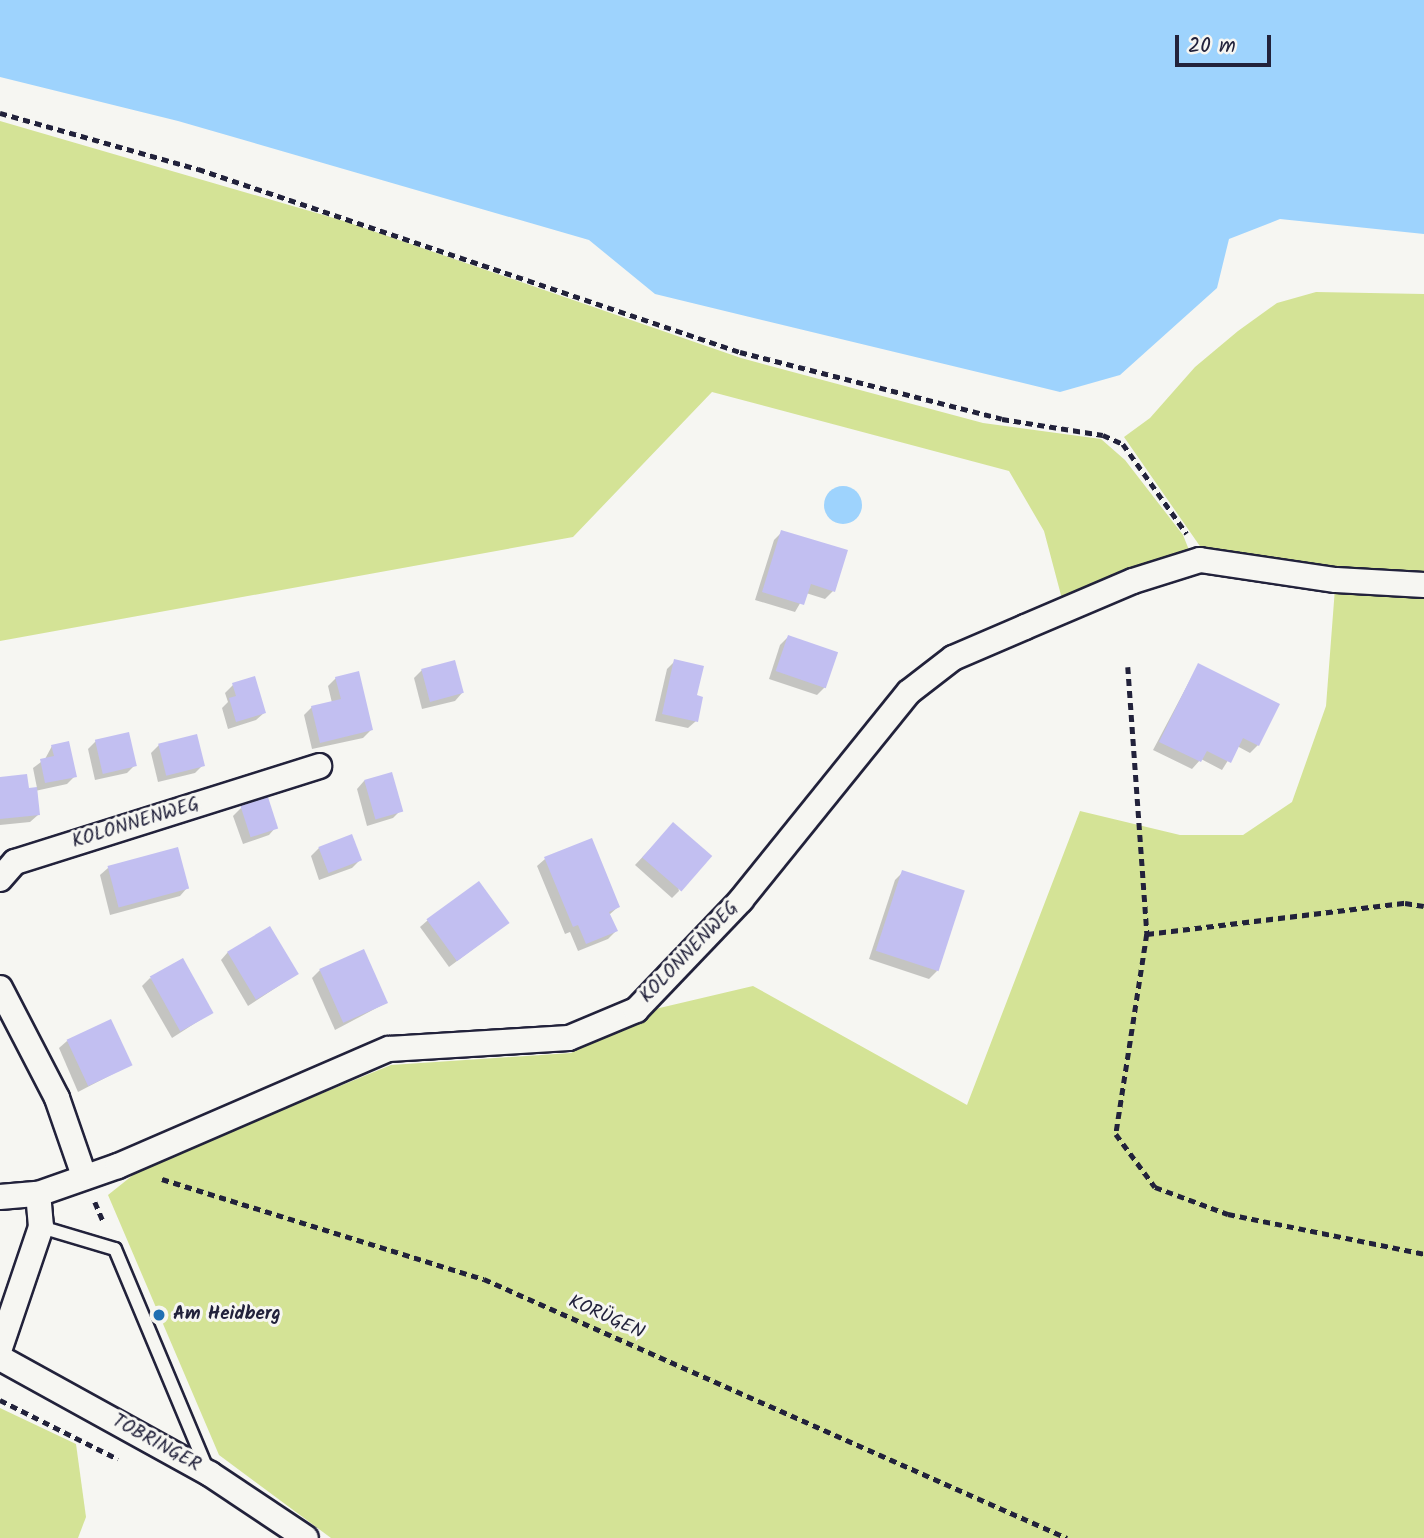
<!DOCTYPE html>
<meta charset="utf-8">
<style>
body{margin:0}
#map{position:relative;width:1424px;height:1538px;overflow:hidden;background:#f6f6f2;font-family:Kalam,sans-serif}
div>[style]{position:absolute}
.green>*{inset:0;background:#d4e396}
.water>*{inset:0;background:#9ed3fd}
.round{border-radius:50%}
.shadow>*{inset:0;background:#0003}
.building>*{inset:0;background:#c2bff1;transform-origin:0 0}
.path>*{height:4.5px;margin-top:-2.25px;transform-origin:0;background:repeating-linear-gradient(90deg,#22223b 0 7px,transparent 0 12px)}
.roads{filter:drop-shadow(2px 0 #22223b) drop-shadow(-2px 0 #22223b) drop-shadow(0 2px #22223b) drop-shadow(0 -2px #22223b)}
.service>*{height:12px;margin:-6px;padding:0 6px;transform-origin:6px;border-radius:6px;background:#f6f6f2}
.minor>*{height:24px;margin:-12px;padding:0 12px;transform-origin:12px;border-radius:12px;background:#f6f6f2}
.dots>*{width:19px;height:19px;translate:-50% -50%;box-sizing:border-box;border:4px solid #f6f6f2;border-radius:50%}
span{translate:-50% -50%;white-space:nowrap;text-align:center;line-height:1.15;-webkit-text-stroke:6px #f6f6f2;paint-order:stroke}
.street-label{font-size:19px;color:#22223b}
.poi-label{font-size:19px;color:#22223b;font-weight:700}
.left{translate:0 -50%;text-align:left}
.scale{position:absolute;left:1175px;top:35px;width:96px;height:32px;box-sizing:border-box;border:4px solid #22223b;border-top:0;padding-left:9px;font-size:21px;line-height:24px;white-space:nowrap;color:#22223b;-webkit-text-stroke:5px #f6f6f2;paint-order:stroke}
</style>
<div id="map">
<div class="green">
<div style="clip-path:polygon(0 121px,344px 221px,741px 358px,983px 423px,1101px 439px,1125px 460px,1183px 535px,1191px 555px,1062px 599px,1044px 531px,1009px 471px,712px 392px,573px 537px,0 641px)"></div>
<div style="clip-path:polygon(1316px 292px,1424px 294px,1424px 578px,1204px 552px,1124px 437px,1150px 418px,1195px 367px,1238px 331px,1277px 303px)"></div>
<div style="clip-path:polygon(1335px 588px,1424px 593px,1424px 1538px,331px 1538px,219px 1455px,108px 1195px,143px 1167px,391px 1065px,571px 1053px,651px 1010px,753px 986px,967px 1105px,1080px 811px,1180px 835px,1243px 835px,1292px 802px,1326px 706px)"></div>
<div style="clip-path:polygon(0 1408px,76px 1444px,86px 1517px,78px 1538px,0 1538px)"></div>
</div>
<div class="water">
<div style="clip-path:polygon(0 0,1424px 0,1424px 234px,1280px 219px,1229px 239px,1217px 288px,1120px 375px,1060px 392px,655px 294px,589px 240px,178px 121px,0 77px)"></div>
<div class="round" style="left:824px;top:486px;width:38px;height:38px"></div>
</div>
<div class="shadow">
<div style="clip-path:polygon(782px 532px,833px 591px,825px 599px,806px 593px,795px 612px,755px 600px,774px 540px)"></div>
<div style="clip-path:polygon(788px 637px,825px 687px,817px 695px,769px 679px,780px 645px)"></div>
<div style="clip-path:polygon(675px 661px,695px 696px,696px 721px,688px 728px,655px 721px,667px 669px)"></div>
<div style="clip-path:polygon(1198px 665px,1258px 745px,1250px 753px,1237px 746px,1222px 770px,1201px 759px,1192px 769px,1153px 750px)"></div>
<div style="clip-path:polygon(422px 670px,462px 693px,455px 701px,422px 709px,414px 678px)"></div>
<div style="clip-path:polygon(336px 678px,371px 730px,363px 738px,312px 749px,304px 715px,312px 707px,332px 703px,328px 686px)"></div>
<div style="clip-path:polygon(233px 685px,264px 713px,256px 720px,228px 729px,222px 708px,228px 702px,225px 693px)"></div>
<div style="clip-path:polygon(96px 741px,135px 765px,127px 773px,95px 780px,88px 749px)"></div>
<div style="clip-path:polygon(159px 745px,203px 765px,195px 773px,158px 782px,151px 753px)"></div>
<div style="clip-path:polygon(52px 746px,75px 776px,67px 784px,35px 791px,38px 815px,30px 822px,0 825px,0 779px,28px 790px,37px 788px,33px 768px,45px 759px)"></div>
<div style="clip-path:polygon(391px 774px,401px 810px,393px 818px,367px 826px,357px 789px,364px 781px)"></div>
<div style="clip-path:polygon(241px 808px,276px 827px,269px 835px,243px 844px,233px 816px)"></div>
<div style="clip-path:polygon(666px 832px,679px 891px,672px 898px,635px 865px)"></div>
<div style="clip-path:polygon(319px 848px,360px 860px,352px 868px,319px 880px,311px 856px)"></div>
<div style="clip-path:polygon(545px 859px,618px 907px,609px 915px,616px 931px,608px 939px,578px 951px,570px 932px,565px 934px,537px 866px)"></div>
<div style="clip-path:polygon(108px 868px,187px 888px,180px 896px,110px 915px,100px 875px)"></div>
<div style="clip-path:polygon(903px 872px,937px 971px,929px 979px,869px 959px,895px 880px)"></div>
<div style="clip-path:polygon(428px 920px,508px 923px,449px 967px,420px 927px)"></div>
<div style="clip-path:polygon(228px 952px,297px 974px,248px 1006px,221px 960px)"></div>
<div style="clip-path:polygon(320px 970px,386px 1003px,335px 1030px,312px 978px)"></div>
<div style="clip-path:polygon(150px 978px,211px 1013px,172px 1038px,142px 986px)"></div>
<div style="clip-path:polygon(67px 1041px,130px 1065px,78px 1092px,59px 1048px)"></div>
</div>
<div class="building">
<div style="clip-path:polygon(781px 530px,848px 550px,835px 592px,811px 584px,804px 605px,762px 592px)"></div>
<div style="left:788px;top:635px;width:53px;height:38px;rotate:19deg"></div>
<div style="clip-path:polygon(674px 659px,704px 666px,697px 695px,703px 697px,698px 722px,662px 714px)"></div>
<div style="left:455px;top:660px;width:34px;height:35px;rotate:75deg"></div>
<div style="clip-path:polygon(1198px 663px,1280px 704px,1259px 746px,1243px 738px,1231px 763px,1207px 751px,1201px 762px,1159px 742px)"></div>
<div style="clip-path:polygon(359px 671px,373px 730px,320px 743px,311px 706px,341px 699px,335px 677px)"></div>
<div style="clip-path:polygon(255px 676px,266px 713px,236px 722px,229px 698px,236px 696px,232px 683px)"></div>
<div style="left:129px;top:732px;width:35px;height:35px;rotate:77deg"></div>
<div style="left:197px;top:734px;width:33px;height:40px;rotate:76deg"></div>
<div style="clip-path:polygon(69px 741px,77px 777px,45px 783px,40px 759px,54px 756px,51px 745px)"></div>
<div style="left:392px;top:772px;width:41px;height:29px;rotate:74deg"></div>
<div style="clip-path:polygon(27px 774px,29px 788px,37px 787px,40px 815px,0 819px,0 777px)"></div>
<div style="left:268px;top:797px;width:33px;height:29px;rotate:72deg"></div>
<div style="left:673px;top:822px;width:52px;height:47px;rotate:41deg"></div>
<div style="left:352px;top:834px;width:28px;height:36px;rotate:69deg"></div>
<div style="clip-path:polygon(592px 838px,620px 907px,609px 912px,618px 931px,586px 944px,578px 925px,573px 927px,544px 857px)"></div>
<div style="left:178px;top:847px;width:43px;height:73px;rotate:75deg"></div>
<div style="left:902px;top:870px;width:66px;height:85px;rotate:18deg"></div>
<div style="left:479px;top:881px;width:52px;height:65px;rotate:54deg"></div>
<div style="left:270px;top:926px;width:56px;height:50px;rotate:59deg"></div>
<div style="left:364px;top:949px;width:59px;height:49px;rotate:66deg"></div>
<div style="left:183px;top:958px;width:63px;height:38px;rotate:61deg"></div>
<div style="left:111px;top:1019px;width:51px;height:49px;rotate:65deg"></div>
</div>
<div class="path">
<div style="left:0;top:113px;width:206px;rotate:15.8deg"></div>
<div style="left:198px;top:169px;width:572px;rotate:18.66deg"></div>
<div style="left:740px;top:352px;width:270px;rotate:14.3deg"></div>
<div style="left:1002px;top:419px;width:102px;rotate:9deg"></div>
<div style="left:1103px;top:435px;width:22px;rotate:24deg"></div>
<div style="left:1123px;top:444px;width:110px;rotate:54.6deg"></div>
<div style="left:1128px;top:667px;width:268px;rotate:85.9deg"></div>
<div style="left:1147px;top:934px;width:202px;rotate:98.8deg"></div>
<div style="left:1116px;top:1134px;width:66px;rotate:53.7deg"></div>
<div style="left:1155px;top:1187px;width:78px;rotate:20.3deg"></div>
<div style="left:1228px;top:1214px;width:200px;rotate:11.5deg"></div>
<div style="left:1147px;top:934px;width:260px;rotate:-6.9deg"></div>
<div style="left:1405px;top:903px;width:19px;rotate:9deg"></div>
<div style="left:162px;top:1179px;width:337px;rotate:17.3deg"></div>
<div style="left:484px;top:1279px;width:638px;rotate:23.95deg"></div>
<div style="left:95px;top:1202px;width:23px;rotate:67deg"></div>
<div style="left:0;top:1400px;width:132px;rotate:26.6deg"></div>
</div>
<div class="roads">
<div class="service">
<div style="left:41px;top:1227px;width:77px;rotate:16.6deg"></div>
<div style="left:115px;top:1249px;width:241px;rotate:67.3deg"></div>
</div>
<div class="minor">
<div style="left:0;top:879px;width:23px;rotate:-49deg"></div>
<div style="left:15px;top:862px;width:319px;rotate:-17.5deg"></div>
<div style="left:0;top:988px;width:124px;rotate:62.6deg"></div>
<div style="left:57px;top:1098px;width:83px;rotate:70.9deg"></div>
<div style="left:0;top:1197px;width:38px;rotate:-5deg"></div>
<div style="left:38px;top:1194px;width:85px;rotate:-19.3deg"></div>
<div style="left:118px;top:1166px;width:295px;rotate:-23.4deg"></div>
<div style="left:389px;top:1049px;width:180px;rotate:-3.5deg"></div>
<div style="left:569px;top:1038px;width:73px;rotate:-22.7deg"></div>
<div style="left:636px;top:1010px;width:152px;rotate:-46.3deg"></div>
<div style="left:741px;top:900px;width:267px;rotate:-51.1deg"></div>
<div style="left:909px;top:692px;width:56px;rotate:-37.7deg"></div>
<div style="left:953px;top:658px;width:78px;rotate:-23.3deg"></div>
<div style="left:1025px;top:627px;width:117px;rotate:-23.1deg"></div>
<div style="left:1133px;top:581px;width:70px;rotate:-17.4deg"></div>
<div style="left:1200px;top:560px;width:137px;rotate:8.4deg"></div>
<div style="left:1336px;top:580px;width:88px;rotate:3.3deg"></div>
<div style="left:0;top:1348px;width:128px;rotate:-71.3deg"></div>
<div style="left:41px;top:1227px;width:33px;rotate:-95deg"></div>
<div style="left:0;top:1358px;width:240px;rotate:28.9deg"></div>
<div style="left:210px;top:1474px;width:115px;rotate:33.7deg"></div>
</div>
</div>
<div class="dots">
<div style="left:159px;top:1315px;background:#1f6fb2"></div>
</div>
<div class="street-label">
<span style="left:136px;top:824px;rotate:-17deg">KOLONNENWEG</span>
<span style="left:690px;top:953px;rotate:-46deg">KOLONNENWEG</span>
<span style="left:606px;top:1318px;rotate:24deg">KORÜGEN</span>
<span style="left:156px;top:1444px;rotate:29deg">TOBRINGER</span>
</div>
<div class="poi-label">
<span class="left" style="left:173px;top:1315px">Am Heidberg</span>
</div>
<div class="scale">20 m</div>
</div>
